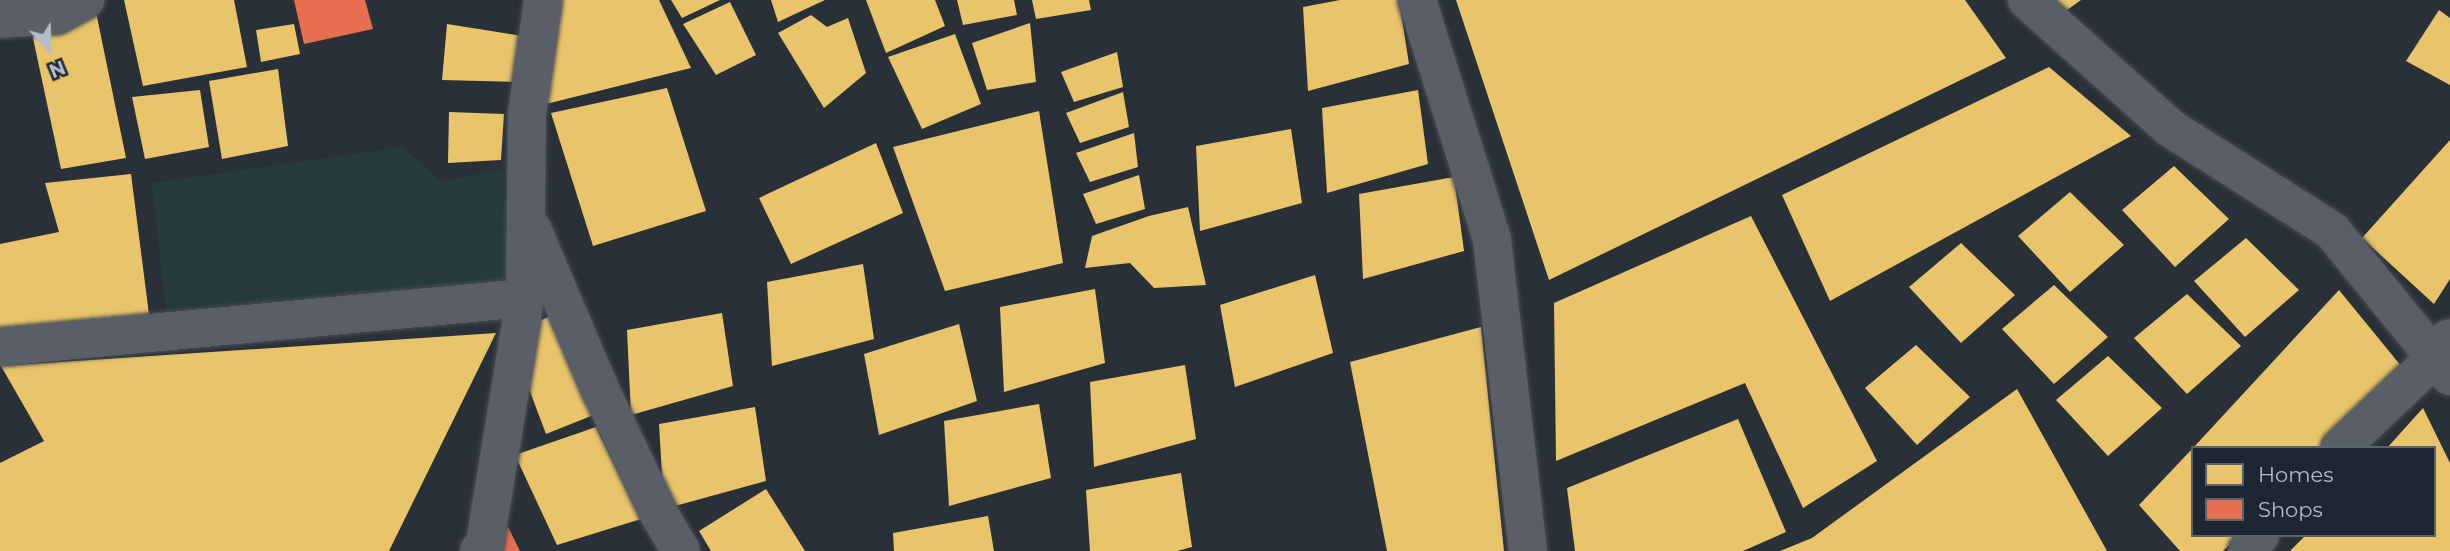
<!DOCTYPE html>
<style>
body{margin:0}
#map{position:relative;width:2450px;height:551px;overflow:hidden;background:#2a3038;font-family:Montserrat,sans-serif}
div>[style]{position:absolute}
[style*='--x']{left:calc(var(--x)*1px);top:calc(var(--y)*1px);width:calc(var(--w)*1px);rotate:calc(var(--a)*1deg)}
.green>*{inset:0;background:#273a3e}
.homes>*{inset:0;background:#e9c46a}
.shops>*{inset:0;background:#e76f51}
.roads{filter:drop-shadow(0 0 2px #484c53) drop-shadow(0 0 2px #484c53)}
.minor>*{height:38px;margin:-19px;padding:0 19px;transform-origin:19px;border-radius:19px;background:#5a5e66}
span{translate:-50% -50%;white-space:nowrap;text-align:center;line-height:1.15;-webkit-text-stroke:7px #1d2633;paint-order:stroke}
.legend{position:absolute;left:2191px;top:446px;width:245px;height:91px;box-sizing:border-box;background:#1d2633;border:2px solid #59626f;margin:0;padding:9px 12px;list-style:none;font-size:21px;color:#b4bcc9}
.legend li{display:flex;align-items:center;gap:14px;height:35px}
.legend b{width:35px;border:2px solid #59626f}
.north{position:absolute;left:14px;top:14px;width:70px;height:70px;-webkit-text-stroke:5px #1d2633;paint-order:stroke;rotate:158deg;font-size:19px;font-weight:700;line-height:28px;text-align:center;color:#b4bcc9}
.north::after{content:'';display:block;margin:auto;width:24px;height:32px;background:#b4bcc9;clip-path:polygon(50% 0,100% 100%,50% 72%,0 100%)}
</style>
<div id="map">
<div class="green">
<div style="clip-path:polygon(402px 147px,443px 182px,503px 169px,509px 280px,166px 312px,152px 183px)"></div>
</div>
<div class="homes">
<div style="clip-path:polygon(124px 0,234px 0,247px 67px,143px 86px)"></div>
<div style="clip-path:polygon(560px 0,659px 0,691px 68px,546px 104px)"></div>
<div style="clip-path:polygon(671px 0,720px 0,682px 18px)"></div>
<div style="clip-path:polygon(771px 0,825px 0,778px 22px)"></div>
<div style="clip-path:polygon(866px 0,935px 0,945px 26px,886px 53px)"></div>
<div style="clip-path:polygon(957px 0,1014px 0,1017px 15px,963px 25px)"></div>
<div style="clip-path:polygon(1032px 0,1089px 0,1091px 10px,1036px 19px)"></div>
<div style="clip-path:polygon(1340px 0,1399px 0,1409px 64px,1308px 91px,1303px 7px)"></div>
<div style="clip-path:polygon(1456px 0,1965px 0,2006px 58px,1549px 280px)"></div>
<div style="clip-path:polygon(2048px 0,2081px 0,2060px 15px)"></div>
<div style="clip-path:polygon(730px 2px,756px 55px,716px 75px,683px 24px)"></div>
<div style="clip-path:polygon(2439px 10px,2450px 18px,2450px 85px,2406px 61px)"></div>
<div style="clip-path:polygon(96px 12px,126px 158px,61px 169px,30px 24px)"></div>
<div style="clip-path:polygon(811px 15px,827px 27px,848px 18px,866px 73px,824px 108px,778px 33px)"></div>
<div style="clip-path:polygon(1030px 23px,1036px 82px,987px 90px,972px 43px)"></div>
<div style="clip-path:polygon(294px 24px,300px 54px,261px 62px,256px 30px)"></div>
<div style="clip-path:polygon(447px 24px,522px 36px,519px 82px,442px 80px)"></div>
<div style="clip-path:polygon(955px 34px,981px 104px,922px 129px,888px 57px)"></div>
<div style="clip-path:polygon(1117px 52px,1123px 87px,1074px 102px,1061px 72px)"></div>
<div style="clip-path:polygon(2049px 67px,2131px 136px,1830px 301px,1782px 195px)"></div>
<div style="clip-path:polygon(278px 69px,288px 146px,222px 159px,209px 81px)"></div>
<div style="clip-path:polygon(667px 88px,706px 211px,593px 246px,551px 113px)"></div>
<div style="clip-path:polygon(200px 90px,209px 147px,145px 159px,132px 97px)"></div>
<div style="clip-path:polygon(1418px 90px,1428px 164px,1327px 193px,1322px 108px)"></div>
<div style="clip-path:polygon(1123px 92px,1129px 127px,1080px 143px,1066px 113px)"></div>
<div style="clip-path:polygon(1039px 111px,1063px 263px,945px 291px,893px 147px)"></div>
<div style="clip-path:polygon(449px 112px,504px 114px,501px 160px,448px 163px)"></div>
<div style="clip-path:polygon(1291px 129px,1302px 203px,1200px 231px,1196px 146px)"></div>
<div style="clip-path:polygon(1134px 133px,1138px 167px,1090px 182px,1076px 153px)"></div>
<div style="clip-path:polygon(2450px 140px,2450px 279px,2434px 304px,2362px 238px)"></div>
<div style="clip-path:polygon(876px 143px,903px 213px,791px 264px,759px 198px)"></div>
<div style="clip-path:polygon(2174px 166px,2229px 219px,2175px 267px,2122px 210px)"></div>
<div style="clip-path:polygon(131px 174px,150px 322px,0 341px,0 244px,59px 232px,45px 183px)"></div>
<div style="clip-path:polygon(1139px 175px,1145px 209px,1096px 224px,1083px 194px)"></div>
<div style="clip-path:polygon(1454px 177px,1464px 251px,1363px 279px,1359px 194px)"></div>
<div style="clip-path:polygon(2070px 192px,2124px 245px,2070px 292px,2018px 236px)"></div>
<div style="clip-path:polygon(1188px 207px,1206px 285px,1154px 288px,1130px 263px,1085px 268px,1092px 236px,1149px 216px)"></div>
<div style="clip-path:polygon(1751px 216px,1877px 461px,1803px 508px,1745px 383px,1556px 461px,1554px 303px)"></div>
<div style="clip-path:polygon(2246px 238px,2299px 290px,2245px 337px,2194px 281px)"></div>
<div style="clip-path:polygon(1961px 243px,2015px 295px,1961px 343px,1909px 287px)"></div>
<div style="clip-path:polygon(863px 264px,874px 339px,772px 366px,767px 282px)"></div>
<div style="clip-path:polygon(1315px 275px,1333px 353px,1235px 387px,1220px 305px)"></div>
<div style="clip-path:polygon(2054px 285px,2108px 337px,2054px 384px,2002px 329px)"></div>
<div style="clip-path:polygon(1095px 289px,1105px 363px,1004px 392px,1000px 307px)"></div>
<div style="clip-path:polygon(2339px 290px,2406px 372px,2329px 448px,2193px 448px)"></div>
<div style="clip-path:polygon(2187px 294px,2241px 346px,2187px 394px,2134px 338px)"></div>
<div style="clip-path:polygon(722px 313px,733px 386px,631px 415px,627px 330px)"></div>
<div style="clip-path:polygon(556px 314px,601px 412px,546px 434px,520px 365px,526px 326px)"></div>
<div style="clip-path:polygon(959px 324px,977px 401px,879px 435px,864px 354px)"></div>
<div style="clip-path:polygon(1481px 327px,1504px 551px,1387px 551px,1350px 362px)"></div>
<div style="clip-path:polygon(496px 333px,389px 551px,0 551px,0 463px,44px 441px,1px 366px)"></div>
<div style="clip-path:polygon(1916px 345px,1970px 397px,1917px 445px,1865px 388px)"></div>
<div style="clip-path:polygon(2108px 356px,2162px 408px,2108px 456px,2056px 400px)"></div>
<div style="clip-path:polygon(1185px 365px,1196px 439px,1094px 467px,1090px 382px)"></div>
<div style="clip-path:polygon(2017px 389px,2107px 551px,1780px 551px,1812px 538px)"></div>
<div style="clip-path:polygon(1039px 404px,1051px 478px,949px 506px,944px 421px)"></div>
<div style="clip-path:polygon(755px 407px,766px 481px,664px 509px,659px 424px)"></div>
<div style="clip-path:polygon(2423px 408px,2450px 463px,2450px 551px,2290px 551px,2306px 535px,2434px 535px,2434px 448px,2387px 448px)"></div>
<div style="clip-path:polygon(1738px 419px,1786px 532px,1743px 551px,1575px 551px,1567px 488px)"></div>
<div style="clip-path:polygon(596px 427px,641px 519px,557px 545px,515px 455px)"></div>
<div style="clip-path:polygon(2193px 448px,2193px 535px,2240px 535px,2223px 551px,2180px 551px,2139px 505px)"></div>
<div style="clip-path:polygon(1181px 473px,1192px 547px,1177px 551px,1090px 551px,1086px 490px)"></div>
<div style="clip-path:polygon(766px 489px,805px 551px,711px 551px,699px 531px)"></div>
<div style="clip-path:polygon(988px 516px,994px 551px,894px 551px,893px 533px)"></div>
</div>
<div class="shops">
<div style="clip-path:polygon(294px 0,365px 0,373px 29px,304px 44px)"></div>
<div style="clip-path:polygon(508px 527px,520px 551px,491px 551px)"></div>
</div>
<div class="roads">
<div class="minor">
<div style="--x:1417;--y:0;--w:251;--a:72.6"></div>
<div style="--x:1492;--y:240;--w:313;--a:83.4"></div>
<div style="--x:2027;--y:0;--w:192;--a:41.8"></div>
<div style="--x:2170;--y:128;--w:192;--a:32.4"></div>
<div style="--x:2332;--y:231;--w:187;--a:50.9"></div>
<div style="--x:0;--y:19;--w:57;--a:-4"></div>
<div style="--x:57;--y:15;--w:32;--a:-28"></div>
<div style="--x:532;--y:229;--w:172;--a:67"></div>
<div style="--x:599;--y:387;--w:138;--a:64.7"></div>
<div style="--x:658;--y:512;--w:45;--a:59.5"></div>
<div style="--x:0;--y:347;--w:527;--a:-5.33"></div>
<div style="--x:2340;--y:448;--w:131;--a:-43.5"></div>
<div style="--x:2435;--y:358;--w:24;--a:-55"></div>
<div style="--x:479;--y:551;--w:10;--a:-53"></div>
<div style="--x:485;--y:543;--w:248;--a:-80.7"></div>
<div style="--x:525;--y:298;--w:185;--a:-89.4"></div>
<div style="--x:527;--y:113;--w:114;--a:-81.9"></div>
<div style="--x:2247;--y:551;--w:21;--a:-51"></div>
</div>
</div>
<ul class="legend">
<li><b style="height:19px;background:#e9c46a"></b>Homes</li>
<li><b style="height:19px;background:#e76f51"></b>Shops</li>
</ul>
<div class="north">N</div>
</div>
